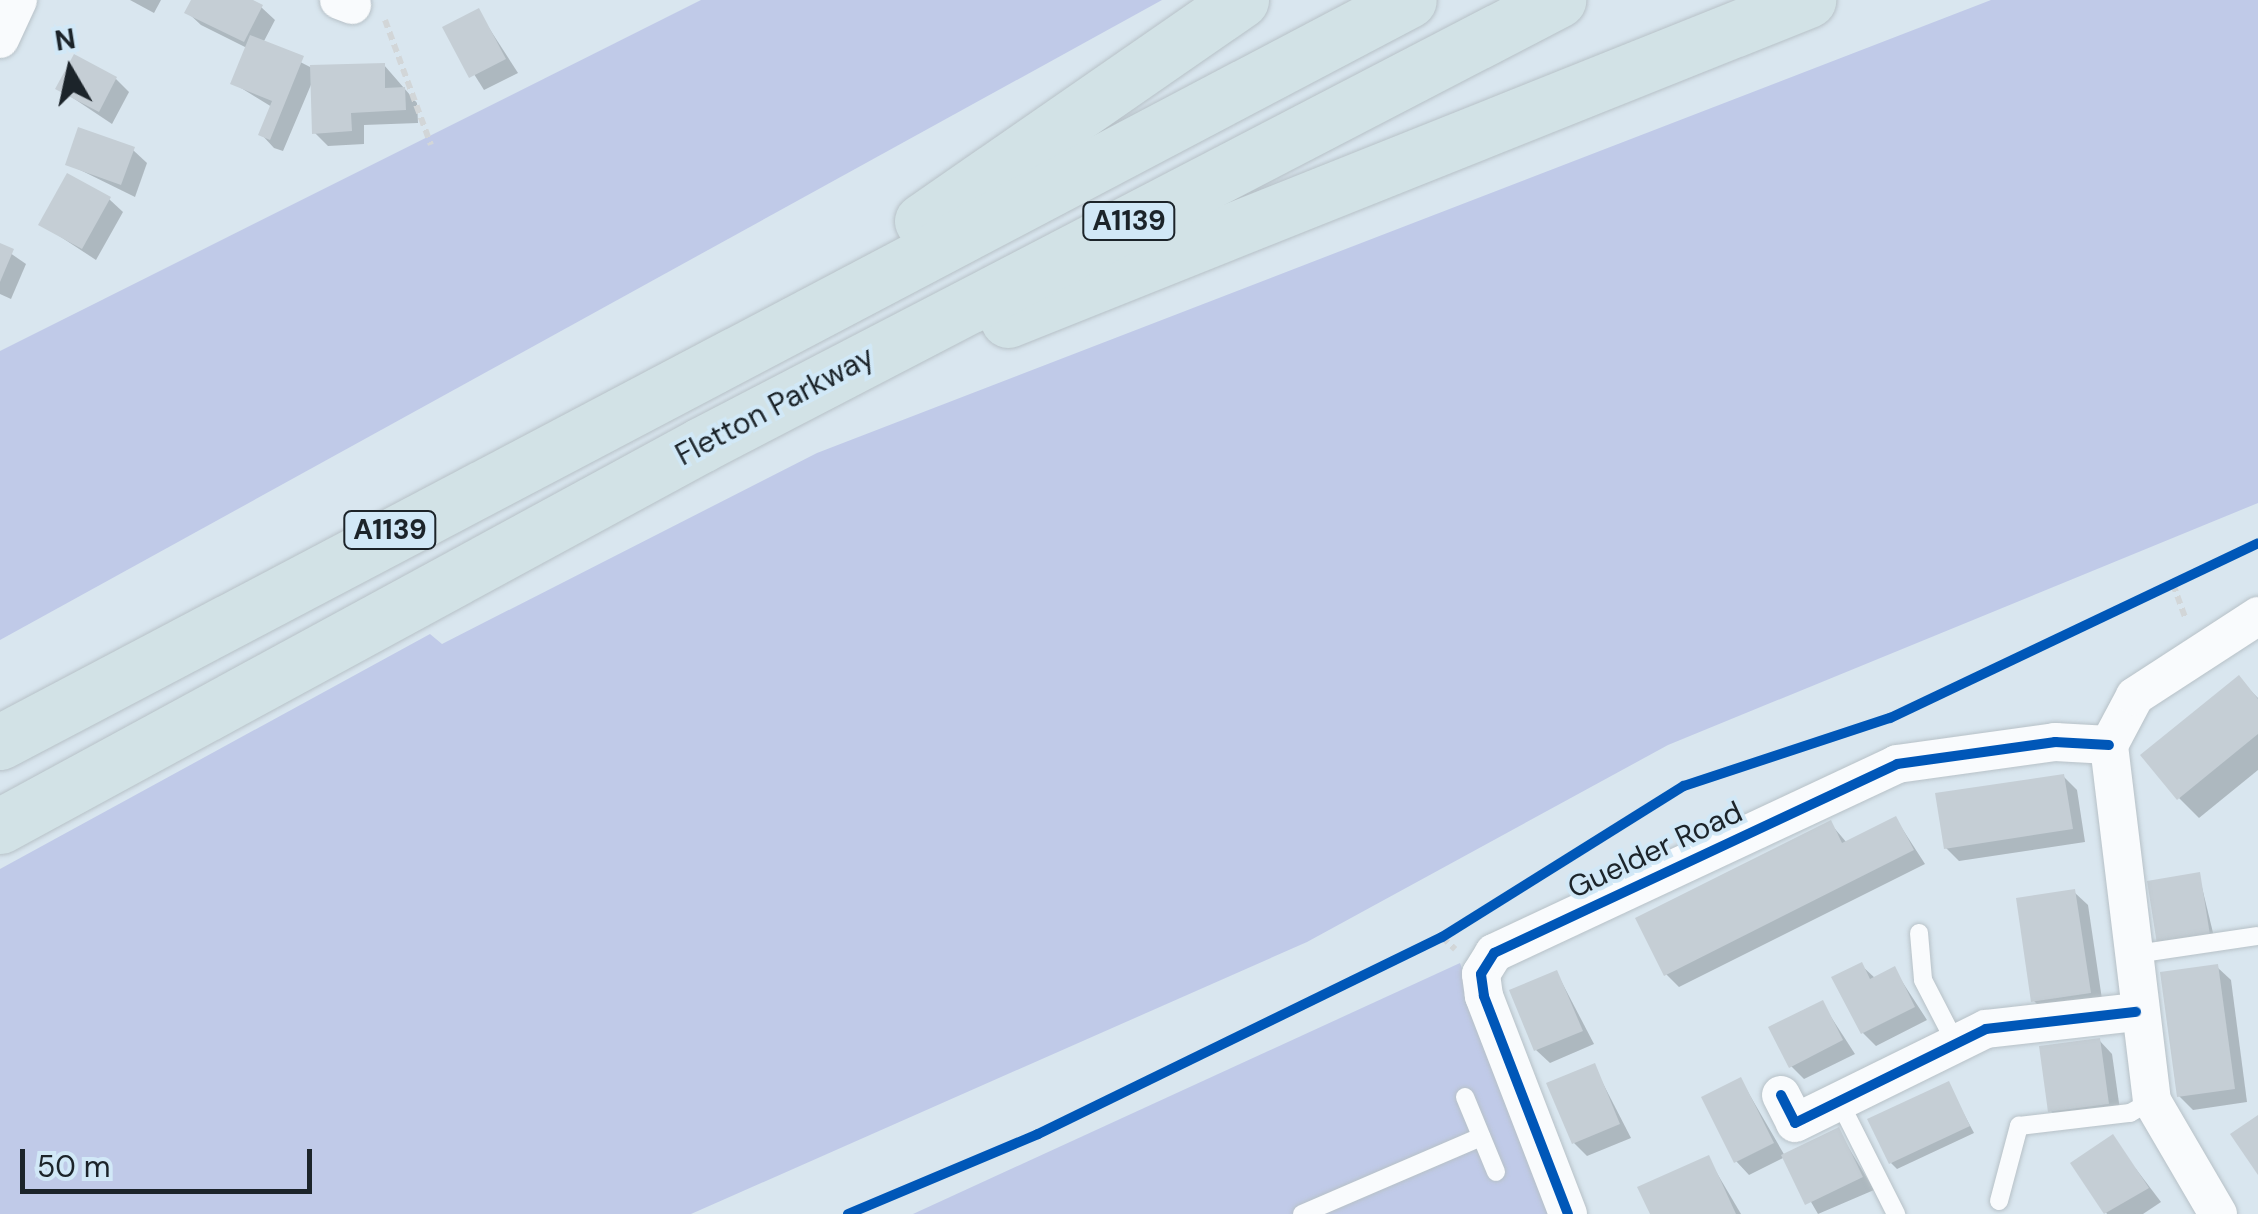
<!DOCTYPE html>
<style>
body{margin:0}
#map{position:relative;width:2258px;height:1214px;overflow:hidden;background:#d9e6ef;font-family:"DM Sans",sans-serif}
div>[style]{position:absolute}
[style*='--x']{left:calc(var(--x)*1px);top:calc(var(--y)*1px);width:calc(var(--w)*1px);rotate:calc(var(--a)*1deg)}
.green>*{inset:0;background:#c0cae8}
.shadow>*{inset:0;background:#0003}
.building>*{inset:0;background:#c5ced5}
.path>*{height:6px;margin-top:-3px;transform-origin:0;background:repeating-linear-gradient(90deg,#d2d6d8 0 8px,transparent 0 13px)}
.roads{filter:drop-shadow(0 0 2px #b7c1c7) drop-shadow(0 0 2px #b7c1c7)}
.service>*{height:18px;margin:-9px;padding:0 9px;transform-origin:9px;border-radius:9px;background:#f9fbfd}
.minor>*{height:38px;margin:-19px;padding:0 19px;transform-origin:19px;border-radius:19px;background:#f9fbfd}
.trunk>*{height:55px;margin:-27.5px;padding:0 27.5px;transform-origin:27.5px;border-radius:27.5px;background:#d2e2e6}
.cycleway>*{height:10px;margin:-5px;padding:0 5px;transform-origin:5px;border-radius:5px;background:#0057b8}
span{translate:-50% -50%;white-space:nowrap;text-align:center;line-height:1.15;-webkit-text-stroke:8px #d1e8f7;paint-order:stroke}
.shield-label span{padding:2px 8px;background:#d1e8f7;border:2px solid;border-radius:8px;-webkit-text-stroke-width:0}
.shield-label{font-size:28px;color:#1c242a;font-weight:700}
.street-label{font-size:30px;color:#1c242a}
.north{position:absolute;left:20px;top:20px;width:100px;height:100px;-webkit-text-stroke:8px #d1e8f7;paint-order:stroke;rotate:351deg;font-size:28px;font-weight:700;line-height:40px;text-align:center;color:#1c242a}
.north::after{content:'';display:block;margin:auto;width:35px;height:45px;background:#1c242a;clip-path:polygon(50% 0,100% 100%,50% 72%,0 100%)}
.scale{position:absolute;left:20px;top:1149px;width:292px;height:45px;box-sizing:border-box;border:5px solid #1c242a;border-top:0;padding-left:12px;font-size:30px;line-height:35px;white-space:nowrap;color:#1c242a;-webkit-text-stroke:8px #d1e8f7;paint-order:stroke}
</style>
<div id="map">
<div class="green">
<div style="clip-path:polygon(701px 0,1162px 0,0 640px,0 351px)"></div>
<div style="clip-path:polygon(1991px 0,2258px 0,2258px 503px,1668px 745px,1307px 942px,691px 1214px,0 1214px,0 869px,430px 634px,442px 644px,817px 453px)"></div>
<div style="clip-path:polygon(1460px 963px,1552px 1214px,913px 1214px)"></div>
</div>
<div class="shadow">
<div style="clip-path:polygon(130px 0,161px 0,154px 13px)"></div>
<div style="clip-path:polygon(193px 0,261px 7px,275px 20px,263px 43px,312px 68px,384px 65px,417px 103px,418px 123px,364px 125px,364px 144px,328px 146px,315px 133px,313px 80px,283px 151px,274px 148px,261px 134px,272px 107px,233px 83px,247px 48px,201px 25px,187px 12px)"></div>
<div style="clip-path:polygon(478px 11px,518px 73px,484px 90px,445px 28px)"></div>
<div style="clip-path:polygon(116px 79px,129px 92px,112px 124px,58px 88px)"></div>
<div style="clip-path:polygon(133px 150px,147px 163px,135px 197px,68px 164px)"></div>
<div style="clip-path:polygon(109px 199px,123px 212px,96px 260px,41px 224px)"></div>
<div style="clip-path:polygon(0 246px,26px 264px,11px 299px,0 294px)"></div>
<div style="clip-path:polygon(2239px 679px,2258px 698px,2258px 770px,2199px 818px,2179px 798px)"></div>
<div style="clip-path:polygon(2063px 776px,2077px 790px,2085px 842px,1959px 861px,1946px 848px)"></div>
<div style="clip-path:polygon(1896px 819px,1925px 864px,1679px 987px,1666px 974px,1830px 823px,1847px 843px)"></div>
<div style="clip-path:polygon(2199px 875px,2215px 941px,2166px 949px)"></div>
<div style="clip-path:polygon(2074px 892px,2088px 905px,2103px 1006px,2047px 1014px,2034px 1001px)"></div>
<div style="clip-path:polygon(1861px 965px,1876px 979px,1894px 969px,1927px 1020px,1876px 1046px,1863px 1033px)"></div>
<div style="clip-path:polygon(2217px 967px,2231px 980px,2247px 1102px,2193px 1110px,2179px 1096px)"></div>
<div style="clip-path:polygon(1557px 973px,1594px 1044px,1550px 1063px,1536px 1050px)"></div>
<div style="clip-path:polygon(1822px 1003px,1855px 1054px,1804px 1079px,1791px 1066px)"></div>
<div style="clip-path:polygon(2099px 1040px,2112px 1054px,2121px 1117px,2064px 1125px,2051px 1111px)"></div>
<div style="clip-path:polygon(1594px 1066px,1631px 1138px,1587px 1156px,1574px 1143px)"></div>
<div style="clip-path:polygon(1741px 1080px,1785px 1156px,1838px 1130px,1874px 1190px,1818px 1214px,1785px 1157px,1749px 1175px,1736px 1161px)"></div>
<div style="clip-path:polygon(1948px 1084px,1974px 1133px,1897px 1169px,1891px 1163px)"></div>
<div style="clip-path:polygon(1708px 1158px,1741px 1214px,1652px 1214px)"></div>
<div style="clip-path:polygon(2073px 1163px,2136px 1169px,2161px 1202px,2143px 1214px,2107px 1214px)"></div>
</div>
<div class="building">
<div style="clip-path:polygon(191px 0,253px 0,263px 5px,244px 42px,184px 13px)"></div>
<div style="clip-path:polygon(479px 8px,506px 59px,469px 78px,442px 27px)"></div>
<div style="clip-path:polygon(250px 35px,304px 56px,270px 140px,258px 135px,272px 101px,230px 84px)"></div>
<div style="clip-path:polygon(74px 54px,117px 77px,99px 112px,55px 89px)"></div>
<div style="clip-path:polygon(385px 63px,385px 88px,405px 87px,406px 110px,351px 113px,352px 131px,312px 134px,310px 65px)"></div>
<div style="clip-path:polygon(78px 127px,135px 147px,121px 185px,65px 165px)"></div>
<div style="clip-path:polygon(67px 173px,111px 197px,82px 249px,38px 225px)"></div>
<div style="clip-path:polygon(0 243px,14px 249px,0 282px)"></div>
<div style="clip-path:polygon(2239px 675px,2258px 699px,2258px 734px,2177px 800px,2140px 755px)"></div>
<div style="clip-path:polygon(2064px 774px,2073px 829px,1944px 849px,1935px 793px)"></div>
<div style="clip-path:polygon(1896px 816px,1914px 850px,1664px 976px,1635px 918px,1831px 820px,1842px 843px)"></div>
<div style="clip-path:polygon(2200px 872px,2210px 935px,2157px 944px,2147px 881px)"></div>
<div style="clip-path:polygon(2075px 889px,2091px 993px,2031px 1002px,2016px 898px)"></div>
<div style="clip-path:polygon(1862px 962px,1870px 979px,1895px 966px,1915px 1007px,1861px 1034px,1831px 977px)"></div>
<div style="clip-path:polygon(2218px 964px,2235px 1089px,2177px 1097px,2160px 972px)"></div>
<div style="clip-path:polygon(1557px 970px,1583px 1031px,1534px 1051px,1509px 990px)"></div>
<div style="clip-path:polygon(1823px 1000px,1843px 1040px,1789px 1068px,1768px 1027px)"></div>
<div style="clip-path:polygon(2100px 1038px,2109px 1104px,2048px 1112px,2039px 1046px)"></div>
<div style="clip-path:polygon(1595px 1063px,1620px 1124px,1572px 1144px,1546px 1083px)"></div>
<div style="clip-path:polygon(1741px 1077px,1774px 1143px,1734px 1163px,1701px 1097px)"></div>
<div style="clip-path:polygon(1949px 1081px,1970px 1126px,1889px 1164px,1867px 1119px)"></div>
<div style="clip-path:polygon(2258px 1115px,2258px 1175px,2230px 1134px)"></div>
<div style="clip-path:polygon(1839px 1127px,1863px 1177px,1805px 1205px,1781px 1155px)"></div>
<div style="clip-path:polygon(2113px 1134px,2149px 1188px,2104px 1214px,2070px 1163px)"></div>
<div style="clip-path:polygon(1709px 1155px,1736px 1214px,1650px 1214px,1637px 1187px)"></div>
</div>
<div class="path">
<div style="--x:385;--y:20;--w:133;--a:69.8"></div>
<div style="--x:2173;--y:584;--w:38;--a:70"></div>
<div style="--x:1442;--y:937;--w:18;--a:43"></div>
</div>
<div class="roads">
<div class="service">
<div style="--x:1919;--y:933;--w:47;--a:85.1"></div>
<div style="--x:1923;--y:980;--w:72;--a:62.7"></div>
<div style="--x:2129;--y:955;--w:130;--a:-8.4"></div>
<div style="--x:1465;--y:1097;--w:81;--a:67.5"></div>
<div style="--x:1839;--y:1101;--w:127;--a:63.2"></div>
<div style="--x:1999;--y:1201;--w:78;--a:-75.1"></div>
<div style="--x:2019;--y:1126;--w:112;--a:-6.7"></div>
<div style="--x:2130;--y:1113;--w:25;--a:-29"></div>
<div style="--x:1302;--y:1214;--w:195;--a:-23.3"></div>
</div>
<div class="minor">
<div style="--x:339;--y:0;--w:14;--a:21"></div>
<div style="--x:0;--y:39;--w:43;--a:-65.2"></div>
<div style="--x:1781;--y:1095;--w:31;--a:63"></div>
<div style="--x:1795;--y:1123;--w:213;--a:-26.2"></div>
<div style="--x:1986;--y:1029;--w:151;--a:-6.5"></div>
<div style="--x:1568;--y:1214;--w:234;--a:-111.1"></div>
<div style="--x:1484;--y:996;--w:22;--a:-98"></div>
<div style="--x:1481;--y:974;--w:25;--a:-58"></div>
<div style="--x:1494;--y:953;--w:445;--a:-25.1"></div>
<div style="--x:1897;--y:764;--w:160;--a:-7.9"></div>
<div style="--x:2055;--y:742;--w:54;--a:3.2"></div>
<div style="--x:2218;--y:1214;--w:131;--a:-120.3"></div>
<div style="--x:2152;--y:1101;--w:359;--a:-96.9"></div>
<div style="--x:2109;--y:745;--w:55;--a:-62"></div>
<div style="--x:2135;--y:696;--w:147;--a:-33"></div>
</div>
<div class="trunk">
<div style="--x:922;--y:221;--w:388;--a:-34.7"></div>
<div style="--x:1008;--y:320;--w:862;--a:-21.8"></div>
<div style="--x:0;--y:742;--w:1592;--a:-27.77"></div>
<div style="--x:0;--y:826;--w:798;--a:-28.52"></div>
<div style="--x:701;--y:445;--w:966;--a:-27.44"></div>
</div>
</div>
<div class="cycleway">
<div style="--x:1781;--y:1095;--w:31;--a:63"></div>
<div style="--x:1795;--y:1123;--w:213;--a:-26.2"></div>
<div style="--x:1986;--y:1029;--w:151;--a:-6.5"></div>
<div style="--x:848;--y:1214;--w:206;--a:-22.8"></div>
<div style="--x:1038;--y:1134;--w:449;--a:-26"></div>
<div style="--x:1442;--y:937;--w:285;--a:-32"></div>
<div style="--x:1684;--y:786;--w:217;--a:-18.3"></div>
<div style="--x:1890;--y:718;--w:407;--a:-25.4"></div>
<div style="--x:1568;--y:1214;--w:234;--a:-111.1"></div>
<div style="--x:1484;--y:996;--w:22;--a:-98"></div>
<div style="--x:1481;--y:974;--w:25;--a:-58"></div>
<div style="--x:1494;--y:953;--w:445;--a:-25.1"></div>
<div style="--x:1897;--y:764;--w:160;--a:-7.9"></div>
<div style="--x:2055;--y:742;--w:54;--a:3.2"></div>
</div>
<div class="shield-label">
<span style="left:1129px;top:221px">A1139</span>
<span style="left:390px;top:530px">A1139</span>
</div>
<div class="street-label">
<span style="left:775px;top:406px;rotate:-28deg">Fletton Parkway</span>
<span style="left:1655px;top:850px;rotate:-25deg">Guelder Road</span>
</div>
<div class="north">N</div>
<div class="scale">50 m</div>
</div>
